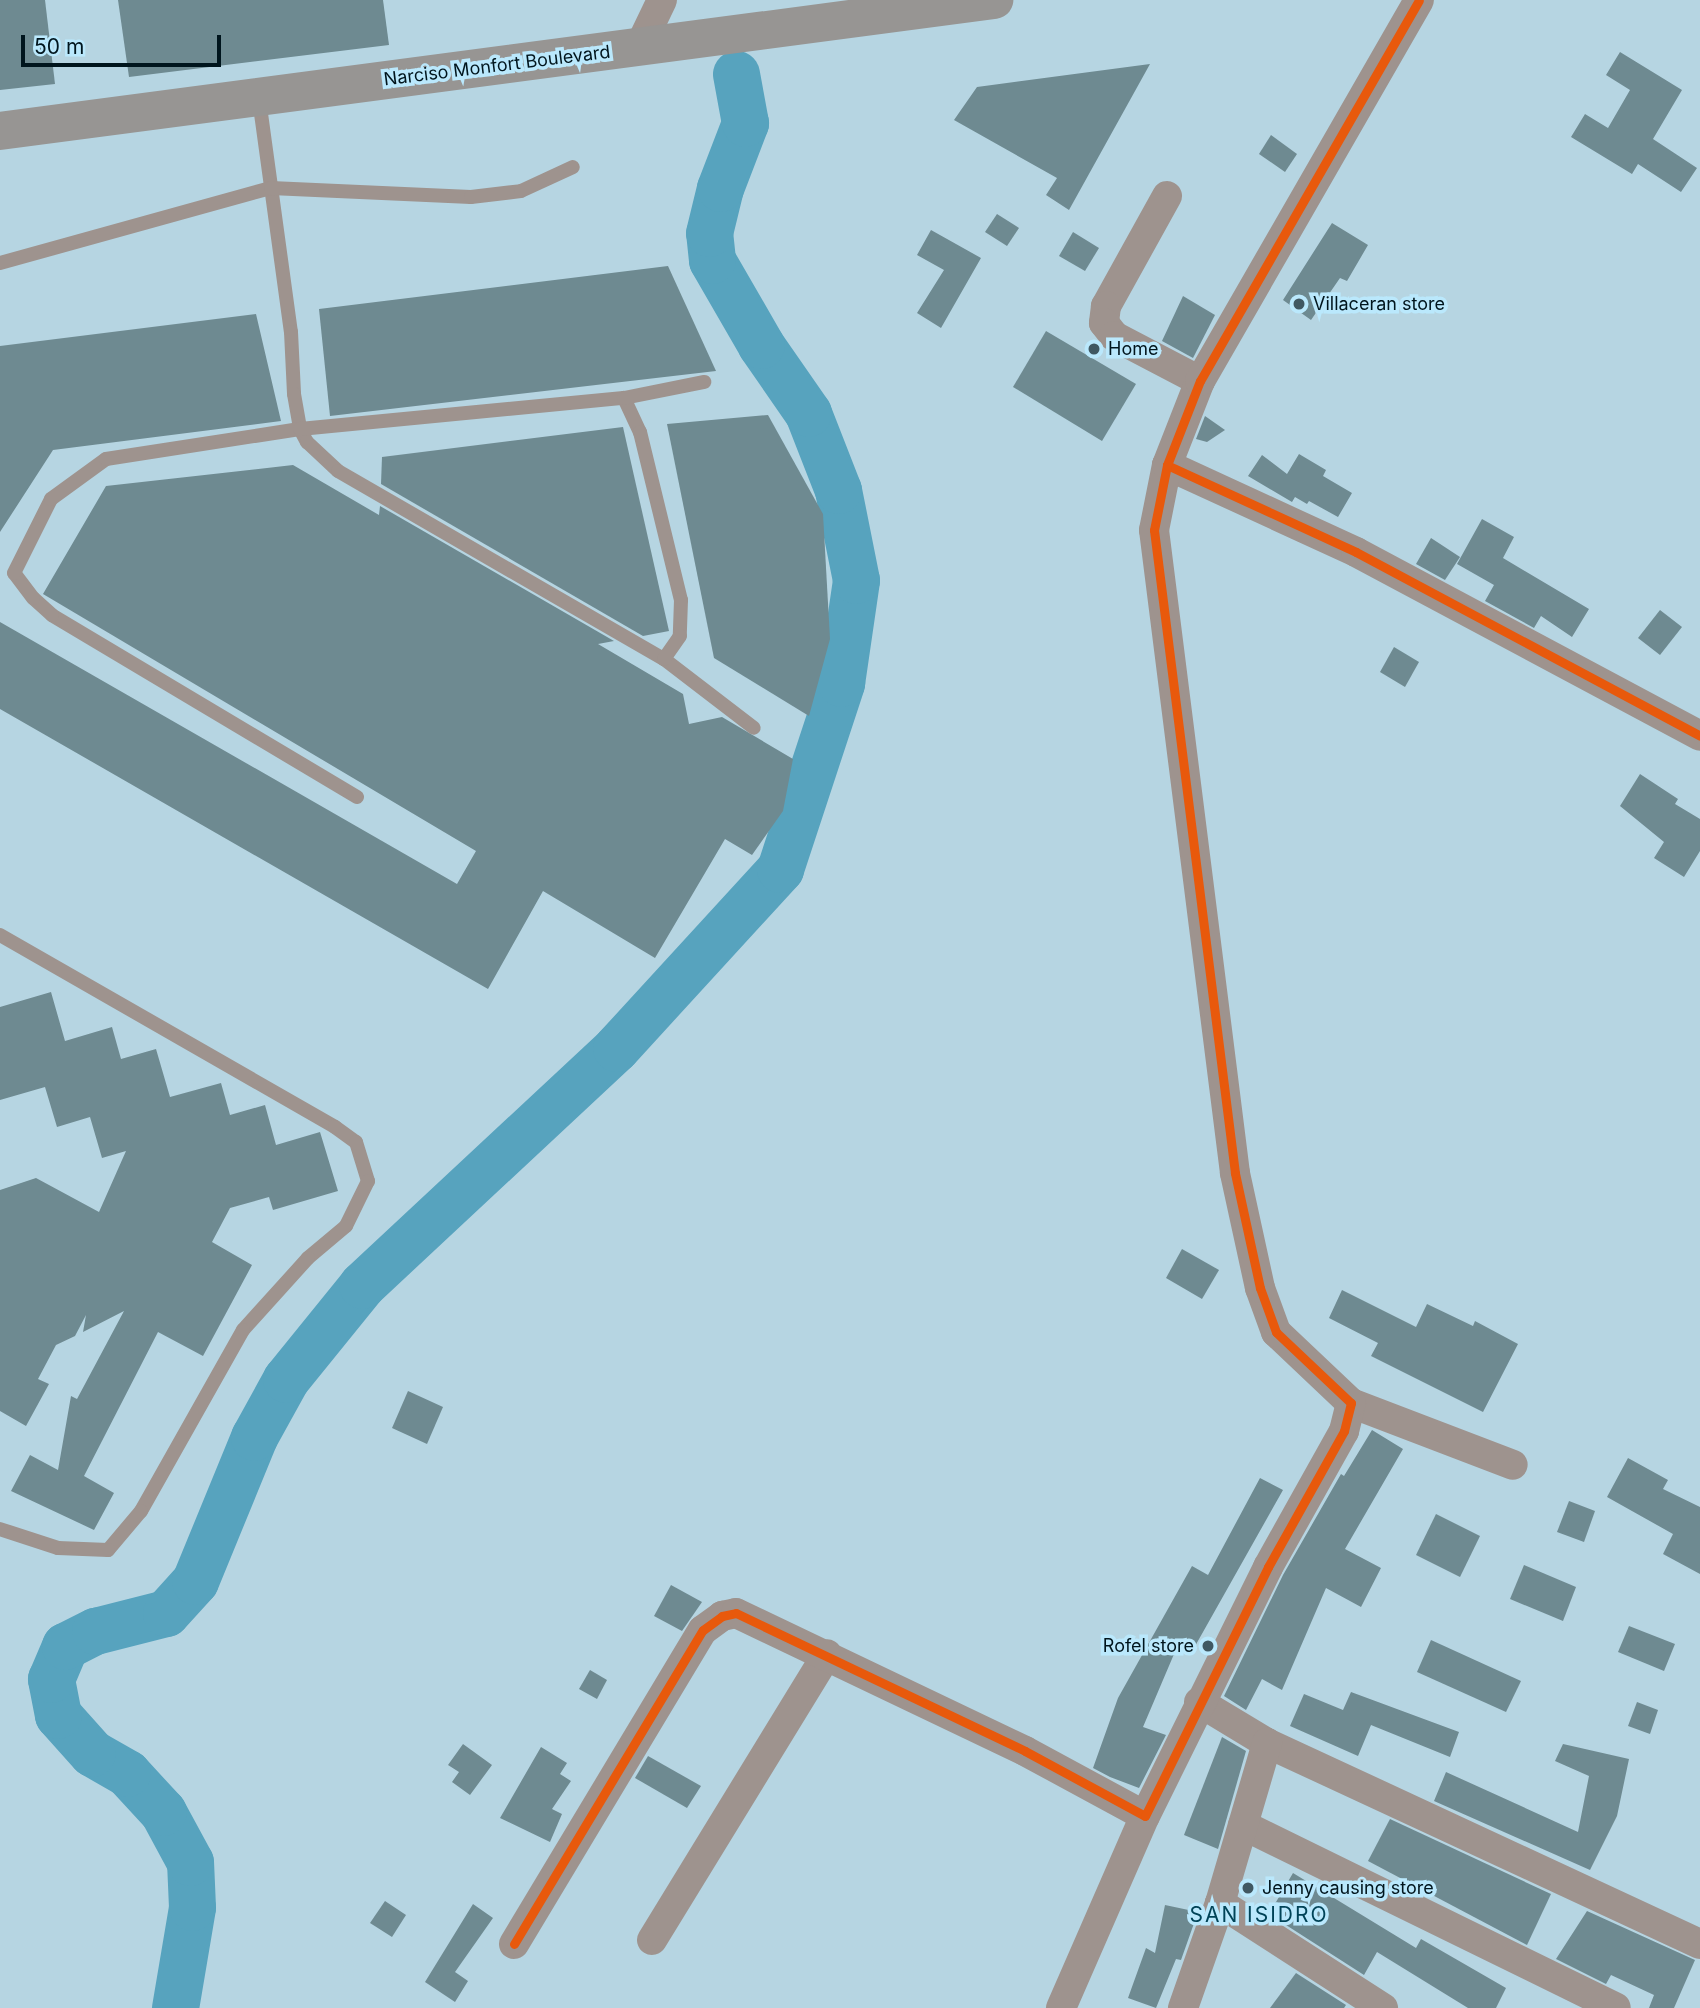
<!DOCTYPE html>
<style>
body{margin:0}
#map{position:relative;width:1700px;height:2008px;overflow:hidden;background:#b6d5e2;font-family:Inter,sans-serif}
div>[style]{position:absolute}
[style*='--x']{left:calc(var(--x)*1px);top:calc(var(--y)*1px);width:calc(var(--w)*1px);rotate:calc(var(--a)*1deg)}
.river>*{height:47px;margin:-23.5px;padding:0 23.5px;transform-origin:23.5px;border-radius:23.5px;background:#57a3be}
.building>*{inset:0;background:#6e8a91}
.lane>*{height:14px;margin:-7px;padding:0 7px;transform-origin:7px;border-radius:7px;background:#9e938e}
.street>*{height:30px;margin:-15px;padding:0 15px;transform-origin:15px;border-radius:15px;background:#9e938e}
.primary>*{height:38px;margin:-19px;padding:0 19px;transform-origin:19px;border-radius:19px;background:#979593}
.cycleway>*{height:9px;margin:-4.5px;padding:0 4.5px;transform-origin:4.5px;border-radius:4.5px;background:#e8590c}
.dots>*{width:19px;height:19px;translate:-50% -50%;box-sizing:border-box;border:4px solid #bae8fc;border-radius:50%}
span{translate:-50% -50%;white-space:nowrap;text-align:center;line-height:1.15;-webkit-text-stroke:7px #bae8fc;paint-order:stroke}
.street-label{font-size:18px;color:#00151d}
.poi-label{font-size:18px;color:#00151d}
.left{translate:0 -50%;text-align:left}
.right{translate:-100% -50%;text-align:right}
.quarter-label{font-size:21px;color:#004357;letter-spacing:2px}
.scale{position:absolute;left:21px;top:35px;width:200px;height:32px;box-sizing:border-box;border:4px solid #00151d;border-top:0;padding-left:9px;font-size:21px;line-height:24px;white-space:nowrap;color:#00151d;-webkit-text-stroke:5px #bae8fc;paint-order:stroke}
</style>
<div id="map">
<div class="river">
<div style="--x:175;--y:2008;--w:102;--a:-80.4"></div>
<div style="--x:192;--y:1907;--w:45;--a:-92.5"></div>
<div style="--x:190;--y:1862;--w:57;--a:-118.4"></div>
<div style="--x:163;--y:1812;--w:53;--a:-132.7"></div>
<div style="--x:127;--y:1773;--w:40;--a:-150.3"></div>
<div style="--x:92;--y:1753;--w:51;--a:-131.8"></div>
<div style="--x:58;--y:1715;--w:37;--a:-101"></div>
<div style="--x:51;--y:1679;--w:36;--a:-67"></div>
<div style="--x:65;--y:1646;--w:34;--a:-27"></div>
<div style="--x:95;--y:1631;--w:73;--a:-14.2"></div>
<div style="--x:166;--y:1613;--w:43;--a:-47.8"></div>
<div style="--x:195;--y:1581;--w:156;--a:-67.7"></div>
<div style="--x:254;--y:1437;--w:66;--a:-61.1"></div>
<div style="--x:286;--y:1379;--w:121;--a:-51"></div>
<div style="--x:362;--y:1285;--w:347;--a:-43"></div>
<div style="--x:616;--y:1048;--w:243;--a:-47.5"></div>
<div style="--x:780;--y:869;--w:196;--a:-71.8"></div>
<div style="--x:841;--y:683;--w:104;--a:-81.7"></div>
<div style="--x:856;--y:580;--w:92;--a:-101.3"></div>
<div style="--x:838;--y:490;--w:83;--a:-111.3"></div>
<div style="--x:808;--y:413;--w:83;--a:-124.7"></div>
<div style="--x:761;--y:345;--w:98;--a:-120"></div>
<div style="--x:712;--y:260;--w:27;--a:-96"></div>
<div style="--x:709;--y:233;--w:46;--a:-76.3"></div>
<div style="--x:720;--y:188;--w:70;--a:-69"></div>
<div style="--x:745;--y:123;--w:50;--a:-100.4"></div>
</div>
<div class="building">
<div style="clip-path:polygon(0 0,45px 0,55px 84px,0 90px)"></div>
<div style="clip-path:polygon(118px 0,383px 0,389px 45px,129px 77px)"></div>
<div style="clip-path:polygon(1620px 52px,1682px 90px,1653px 139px,1697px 168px,1681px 192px,1638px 164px,1632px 174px,1571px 137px,1585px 114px,1608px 128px,1630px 90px,1606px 75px)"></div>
<div style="clip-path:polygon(1150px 64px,1069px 210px,1046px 195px,1057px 178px,954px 120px,977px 87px)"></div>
<div style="clip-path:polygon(1271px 135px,1297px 154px,1285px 172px,1259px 154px)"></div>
<div style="clip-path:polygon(997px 214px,1019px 228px,1007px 246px,985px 232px)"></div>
<div style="clip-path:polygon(1332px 223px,1368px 245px,1347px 281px,1340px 278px,1311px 320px,1283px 300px)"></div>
<div style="clip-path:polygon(931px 230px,981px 258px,941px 328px,917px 313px,944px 270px,917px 255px)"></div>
<div style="clip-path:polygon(1073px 232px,1099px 248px,1085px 271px,1059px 256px)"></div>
<div style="clip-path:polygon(668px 266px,716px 371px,330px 416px,319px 309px)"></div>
<div style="clip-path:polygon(1183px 296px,1215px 315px,1193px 358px,1162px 341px)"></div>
<div style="clip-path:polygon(256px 314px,281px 421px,53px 450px,0 532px,0 346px)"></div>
<div style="clip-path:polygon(1046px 331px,1136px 384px,1102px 441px,1013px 387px)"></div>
<div style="clip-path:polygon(768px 415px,823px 514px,830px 639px,809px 716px,714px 658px,667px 424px)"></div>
<div style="clip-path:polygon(1205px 416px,1225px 430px,1207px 442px,1196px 439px)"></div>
<div style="clip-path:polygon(623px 427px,669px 631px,643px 636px,381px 484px,382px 457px)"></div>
<div style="clip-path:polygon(1299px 454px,1326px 470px,1323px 476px,1352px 493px,1338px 517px,1309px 501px,1307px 504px,1295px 497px,1292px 502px,1248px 476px,1262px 455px,1287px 474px)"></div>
<div style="clip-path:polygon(293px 465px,379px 515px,380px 506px,614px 641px,598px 644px,683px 694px,689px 724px,722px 717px,793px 759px,783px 811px,752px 855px,725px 839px,655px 958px,543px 891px,488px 989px,0 709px,0 622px,457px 884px,476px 851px,43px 594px,106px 486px)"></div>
<div style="clip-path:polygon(1482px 519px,1514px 537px,1503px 558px,1589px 609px,1572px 637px,1541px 616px,1534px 628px,1485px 601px,1494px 585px,1457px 564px)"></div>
<div style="clip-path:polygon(1431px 538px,1460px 557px,1445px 580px,1416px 564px)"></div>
<div style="clip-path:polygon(1660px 610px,1682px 627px,1660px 655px,1638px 638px)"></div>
<div style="clip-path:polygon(1394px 647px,1419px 662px,1405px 687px,1380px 672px)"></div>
<div style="clip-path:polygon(1640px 774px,1678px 799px,1675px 804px,1700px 819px,1700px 851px,1684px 877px,1654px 858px,1664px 842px,1620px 806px)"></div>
<div style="clip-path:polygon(51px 992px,65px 1041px,112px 1027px,121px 1059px,156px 1049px,170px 1097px,221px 1083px,230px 1115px,265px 1105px,276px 1145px,320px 1132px,338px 1191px,273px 1210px,269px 1197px,230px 1208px,212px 1242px,252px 1265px,203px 1356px,158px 1332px,84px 1476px,114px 1493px,94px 1530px,11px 1491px,30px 1455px,58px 1470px,71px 1396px,77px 1399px,124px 1311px,83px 1332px,86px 1315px,75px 1336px,56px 1345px,38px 1379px,49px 1384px,26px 1426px,0 1411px,0 1190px,36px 1178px,99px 1212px,126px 1151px,102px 1158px,90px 1117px,57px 1127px,45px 1087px,0 1100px,0 1007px)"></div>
<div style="clip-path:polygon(1182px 1249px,1219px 1270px,1202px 1299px,1166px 1278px)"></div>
<div style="clip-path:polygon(1342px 1290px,1416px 1327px,1427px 1304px,1473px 1326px,1475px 1321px,1518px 1344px,1483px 1412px,1371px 1356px,1378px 1343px,1329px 1318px)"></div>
<div style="clip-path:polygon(408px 1391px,443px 1407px,427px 1444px,392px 1428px)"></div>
<div style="clip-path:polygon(1372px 1430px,1403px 1449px,1345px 1549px,1381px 1568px,1361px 1607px,1326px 1588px,1282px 1690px,1262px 1679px,1246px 1710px,1224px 1696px,1283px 1575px,1341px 1474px,1344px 1476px)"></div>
<div style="clip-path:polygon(1628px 1458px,1668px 1480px,1663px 1489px,1700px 1507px,1700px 1574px,1663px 1554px,1673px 1534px,1607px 1497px)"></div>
<div style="clip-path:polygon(1260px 1478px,1283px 1490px,1194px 1648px,1180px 1640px,1143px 1727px,1166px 1735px,1139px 1788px,1110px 1777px,1093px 1768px,1118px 1698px,1192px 1566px,1208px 1575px)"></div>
<div style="clip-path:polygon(1569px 1501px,1595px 1511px,1584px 1542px,1557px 1532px)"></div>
<div style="clip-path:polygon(1436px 1514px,1480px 1536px,1460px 1577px,1416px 1555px)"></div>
<div style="clip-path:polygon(1524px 1565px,1576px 1587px,1563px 1621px,1510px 1599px)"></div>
<div style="clip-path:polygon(671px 1585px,702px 1602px,682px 1631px,654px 1616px)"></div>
<div style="clip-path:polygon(1629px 1626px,1675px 1644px,1664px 1671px,1618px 1652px)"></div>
<div style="clip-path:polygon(1431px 1640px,1521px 1681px,1506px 1712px,1417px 1672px)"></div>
<div style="clip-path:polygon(590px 1670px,607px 1680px,597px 1699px,579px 1689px)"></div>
<div style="clip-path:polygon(1351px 1692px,1459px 1732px,1450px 1757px,1371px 1725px,1358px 1756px,1290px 1726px,1304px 1694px,1343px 1710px)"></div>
<div style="clip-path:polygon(1637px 1702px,1658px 1710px,1650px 1734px,1628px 1726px)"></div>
<div style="clip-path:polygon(1222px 1737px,1246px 1751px,1218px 1849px,1184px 1835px)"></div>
<div style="clip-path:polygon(463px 1744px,492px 1765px,470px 1795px,452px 1782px,459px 1772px,448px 1765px)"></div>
<div style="clip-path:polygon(1563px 1744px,1629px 1759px,1617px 1816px,1590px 1870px,1434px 1801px,1446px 1772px,1578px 1832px,1589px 1776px,1555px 1761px)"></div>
<div style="clip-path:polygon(541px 1747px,567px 1763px,560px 1774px,571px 1781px,552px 1809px,562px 1814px,550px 1842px,500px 1818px)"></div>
<div style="clip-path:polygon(648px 1756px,701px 1786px,687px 1808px,635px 1778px)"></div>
<div style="clip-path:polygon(1390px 1819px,1551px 1894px,1527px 1945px,1368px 1861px)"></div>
<div style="clip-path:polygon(1293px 1873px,1416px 1948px,1421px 1939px,1506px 1988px,1496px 2008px,1468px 2008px,1377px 1952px,1364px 1975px,1269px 1914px)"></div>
<div style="clip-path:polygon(385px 1901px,406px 1915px,392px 1937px,370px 1923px)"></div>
<div style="clip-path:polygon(473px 1904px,493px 1918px,455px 1972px,468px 1981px,455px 2002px,425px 1982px)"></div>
<div style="clip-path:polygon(1165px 1905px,1198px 1912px,1181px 1960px,1176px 1959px,1156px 2008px,1128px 1998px,1146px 1948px,1155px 1953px)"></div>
<div style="clip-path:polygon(1587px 1911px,1695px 1960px,1674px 2008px,1649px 2008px,1654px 1995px,1611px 1975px,1606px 1984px,1556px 1959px)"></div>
<div style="clip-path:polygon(1296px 1973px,1346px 2005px,1344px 2008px,1270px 2008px)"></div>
</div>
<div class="lane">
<div style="--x:259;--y:99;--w:235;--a:82.2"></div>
<div style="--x:291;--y:332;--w:62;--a:87.2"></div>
<div style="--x:294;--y:394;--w:36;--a:80"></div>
<div style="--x:300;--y:429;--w:15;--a:62"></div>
<div style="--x:307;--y:442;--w:42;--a:43.1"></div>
<div style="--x:338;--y:471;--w:376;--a:30"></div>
<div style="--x:664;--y:659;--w:113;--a:37.5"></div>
<div style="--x:0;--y:263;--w:281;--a:-15.5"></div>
<div style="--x:271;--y:188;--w:200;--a:2.6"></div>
<div style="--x:471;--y:197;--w:50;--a:-6.8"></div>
<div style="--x:521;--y:191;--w:57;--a:-24.8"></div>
<div style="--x:624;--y:398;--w:38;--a:65"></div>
<div style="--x:640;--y:432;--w:173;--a:76.3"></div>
<div style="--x:681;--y:600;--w:36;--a:92"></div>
<div style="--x:680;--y:636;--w:28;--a:125"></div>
<div style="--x:357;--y:797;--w:355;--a:-149.2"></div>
<div style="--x:52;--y:615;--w:25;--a:-138"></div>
<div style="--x:33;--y:598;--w:31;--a:-127"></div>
<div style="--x:14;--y:573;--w:83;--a:-63.4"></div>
<div style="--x:51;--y:499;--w:68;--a:-36"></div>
<div style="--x:106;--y:459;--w:196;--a:-8.8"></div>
<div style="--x:300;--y:429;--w:325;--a:-5.5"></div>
<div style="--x:624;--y:398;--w:82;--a:-11.3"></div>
<div style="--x:0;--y:935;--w:386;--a:29.8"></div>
<div style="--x:335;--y:1127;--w:26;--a:36"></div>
<div style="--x:356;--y:1142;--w:41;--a:72.9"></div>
<div style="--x:368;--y:1181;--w:50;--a:116.1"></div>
<div style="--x:346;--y:1226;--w:50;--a:139.9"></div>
<div style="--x:308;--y:1258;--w:97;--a:132.1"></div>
<div style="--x:243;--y:1330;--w:208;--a:119.4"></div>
<div style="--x:141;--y:1511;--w:51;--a:130.2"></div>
<div style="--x:108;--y:1550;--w:50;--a:-177.7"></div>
<div style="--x:58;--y:1548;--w:61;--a:-161.9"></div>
</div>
<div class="street">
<div style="--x:639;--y:48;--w:53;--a:-64.4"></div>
<div style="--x:1167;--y:196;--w:126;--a:119"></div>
<div style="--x:1106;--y:306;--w:17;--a:97"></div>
<div style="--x:1104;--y:323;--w:16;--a:52"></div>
<div style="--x:1114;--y:336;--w:97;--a:27.6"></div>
<div style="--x:1167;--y:465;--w:208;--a:24.7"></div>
<div style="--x:1356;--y:552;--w:390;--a:28.1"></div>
<div style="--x:1351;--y:1403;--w:173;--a:20.9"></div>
<div style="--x:1199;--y:1702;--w:79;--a:31.1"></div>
<div style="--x:1267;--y:1743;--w:477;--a:24.9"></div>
<div style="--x:1243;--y:1825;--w:415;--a:26.1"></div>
<div style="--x:1220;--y:1903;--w:194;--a:32.8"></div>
<div style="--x:652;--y:1940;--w:335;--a:-58.5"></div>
<div style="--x:514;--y:1944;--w:366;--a:-59"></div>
<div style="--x:703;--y:1630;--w:24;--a:-36"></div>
<div style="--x:722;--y:1616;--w:14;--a:-12"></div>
<div style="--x:736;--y:1613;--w:320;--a:25.5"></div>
<div style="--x:1025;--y:1751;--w:136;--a:28.4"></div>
<div style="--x:1145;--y:1816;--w:278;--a:-63.7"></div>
<div style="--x:1268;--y:1567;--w:156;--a:-60.8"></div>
<div style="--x:1344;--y:1431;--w:29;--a:-76"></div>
<div style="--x:1351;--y:1403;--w:103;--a:-136.6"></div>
<div style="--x:1276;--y:1332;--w:47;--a:-110"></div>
<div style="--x:1260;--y:1288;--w:118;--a:-102.3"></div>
<div style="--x:1235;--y:1173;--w:648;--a:-97.18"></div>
<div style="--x:1154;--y:530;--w:66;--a:-78.7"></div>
<div style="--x:1167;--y:465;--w:90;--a:-68.6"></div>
<div style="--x:1200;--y:381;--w:439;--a:-60.1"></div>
<div style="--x:1061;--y:2008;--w:210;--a:-66.4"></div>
<div style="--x:1183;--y:2008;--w:111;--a:-70.6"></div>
<div style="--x:1220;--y:1903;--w:167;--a:-73.6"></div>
</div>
<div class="primary">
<div style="--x:0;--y:131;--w:1003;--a:-7.51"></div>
</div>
<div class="cycleway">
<div style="--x:1167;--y:465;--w:208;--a:24.7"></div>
<div style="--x:1356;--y:552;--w:390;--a:28.1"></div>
<div style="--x:514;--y:1944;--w:366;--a:-59"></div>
<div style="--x:703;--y:1630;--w:24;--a:-36"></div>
<div style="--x:722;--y:1616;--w:14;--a:-12"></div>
<div style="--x:736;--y:1613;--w:320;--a:25.5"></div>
<div style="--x:1025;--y:1751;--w:136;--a:28.4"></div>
<div style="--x:1145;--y:1816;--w:278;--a:-63.7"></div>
<div style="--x:1268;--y:1567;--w:156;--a:-60.8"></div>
<div style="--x:1344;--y:1431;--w:29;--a:-76"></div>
<div style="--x:1351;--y:1403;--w:103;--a:-136.6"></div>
<div style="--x:1276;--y:1332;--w:47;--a:-110"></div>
<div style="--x:1260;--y:1288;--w:118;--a:-102.3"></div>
<div style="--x:1235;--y:1173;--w:648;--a:-97.18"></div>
<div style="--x:1154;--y:530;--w:66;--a:-78.7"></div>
<div style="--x:1167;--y:465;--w:90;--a:-68.6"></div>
<div style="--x:1200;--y:381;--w:439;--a:-60.1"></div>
</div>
<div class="dots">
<div style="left:1299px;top:304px;background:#405862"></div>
<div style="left:1094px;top:349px;background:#405862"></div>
<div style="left:1208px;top:1646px;background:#405862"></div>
<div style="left:1248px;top:1888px;background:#405862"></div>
</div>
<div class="street-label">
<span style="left:497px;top:66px;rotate:-7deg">Narciso Monfort Boulevard</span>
</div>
<div class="poi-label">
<span class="left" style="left:1313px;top:304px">Villaceran store</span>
<span class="left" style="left:1108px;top:349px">Home</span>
<span class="right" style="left:1194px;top:1646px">Rofel store</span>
<span class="left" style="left:1262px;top:1888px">Jenny causing store</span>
</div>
<div class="quarter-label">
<span style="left:1259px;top:1915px">SAN ISIDRO</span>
</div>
<div class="scale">50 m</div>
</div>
